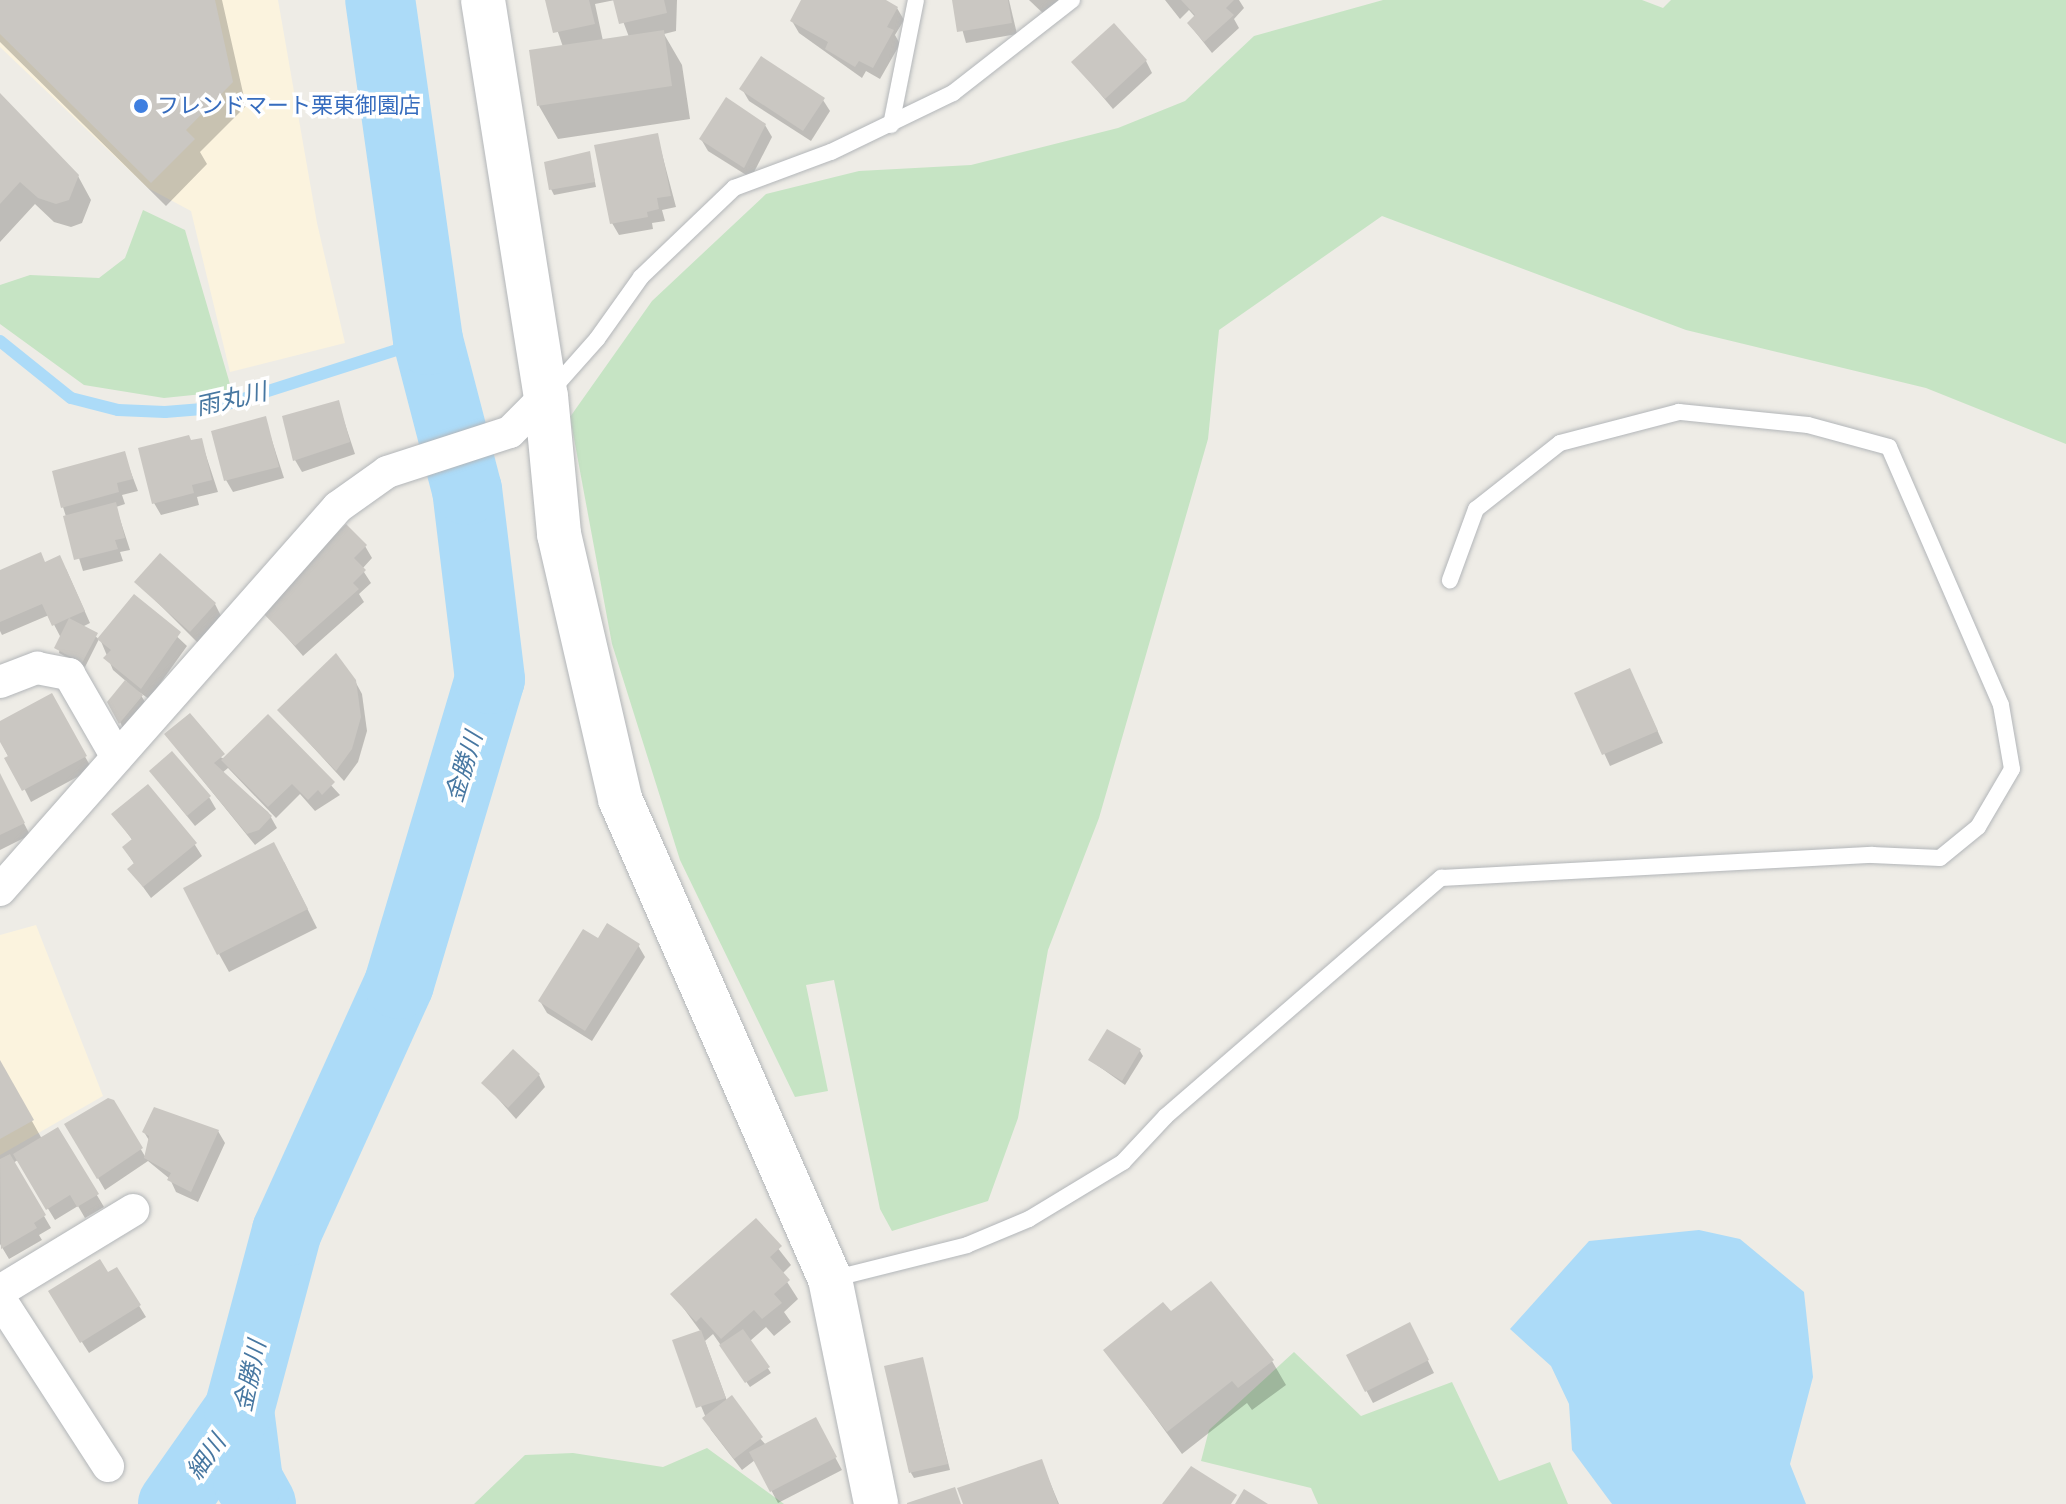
<!DOCTYPE html>
<meta charset="utf-8">
<style>
body{margin:0}
#map{position:relative;width:2066px;height:1504px;overflow:hidden;background:#eeece6;font-family:"PT Sans Narrow","Noto Sans JP",sans-serif}
div>[style]{position:absolute}
[style*='--x']{left:calc(var(--x)*1px);top:calc(var(--y)*1px);width:calc(var(--w)*1px);rotate:calc(var(--a)*1deg)}
.commercial>*{inset:0;background:#fbf3de}
.green>*{inset:0;background:#c6e4c4}
.water>*{inset:0;background:#acdbf8}
.shadow>*{inset:0;background:#0003}
.stream>*{height:12px;margin:-6px;padding:0 6px;transform-origin:6px;border-radius:6px;background:#acdbf8}
.river>*{height:70px;margin:-35px;padding:0 35px;transform-origin:35px;border-radius:35px;background:#acdbf8}
.building>*{inset:0;background:#cac7c2}
.roads{filter:drop-shadow(0 0 2px #b3b6b9) drop-shadow(0 0 2px #b3b6b9)}
.lane>*{height:16px;margin:-8px;padding:0 8px;transform-origin:8px;border-radius:8px;background:#fff}
.street>*{height:32px;margin:-16px;padding:0 16px;transform-origin:16px;border-radius:16px;background:#fff}
.secondary>*{height:44px;margin:-22px;padding:0 22px;transform-origin:22px;border-radius:22px;background:#fff}
.dots>*{width:22px;height:22px;translate:-50% -50%;box-sizing:border-box;border:4px solid #fff;border-radius:50%}
span{translate:-50% -50%;white-space:nowrap;text-align:center;line-height:1.15;-webkit-text-stroke:7px #fff;paint-order:stroke}
.shop-label{font-size:22px;color:#366cbe}
.left{translate:0 -50%;text-align:left}
.water-label{font-size:24px;color:#4777a1;font-style:italic}
</style>
<div id="map">
<div class="commercial">
<div style="clip-path:polygon(0 0,278px 0,317px 223px,345px 343px,230px 372px,191px 211px,148px 188px,0 47px)"></div>
<div style="clip-path:polygon(36px 925px,103px 1096px,0 1155px,0 935px)"></div>
</div>
<div class="green">
<div style="clip-path:polygon(1383px 0,1642px 0,1663px 8px,1671px 0,2066px 0,2066px 444px,1926px 388px,1686px 330px,1382px 216px,1219px 330px,1208px 439px,1099px 818px,1048px 950px,1018px 1118px,988px 1201px,892px 1231px,880px 1209px,834px 980px,806px 985px,828px 1091px,795px 1097px,680px 860px,612px 644px,570px 417px,652px 301px,766px 194px,859px 171px,971px 165px,1118px 128px,1185px 101px,1254px 36px)"></div>
<div style="clip-path:polygon(143px 210px,185px 230px,232px 391px,164px 398px,84px 385px,0 324px,0 285px,30px 275px,99px 278px,125px 258px)"></div>
<div style="clip-path:polygon(1294px 1352px,1361px 1416px,1452px 1382px,1499px 1481px,1550px 1462px,1568px 1504px,1318px 1504px,1311px 1488px,1201px 1461px,1209px 1430px)"></div>
<div style="clip-path:polygon(707px 1448px,784px 1504px,474px 1504px,525px 1455px,573px 1453px,663px 1467px)"></div>
</div>
<div class="water">
<div style="clip-path:polygon(1699px 1230px,1740px 1239px,1804px 1292px,1813px 1377px,1790px 1464px,1806px 1504px,1612px 1504px,1572px 1450px,1569px 1404px,1551px 1366px,1510px 1329px,1589px 1241px)"></div>
</div>
<div class="shadow">
<div style="clip-path:polygon(0 0,222px 0,246px 106px,200px 152px,207px 164px,166px 206px,0 42px)"></div>
<div style="clip-path:polygon(evenodd,547px 0,677px 0,676px 31px,664px 34px,682px 65px,690px 119px,558px 139px,539px 106px,563px 47px,547px 0,615px 0,629px 37px,603px 41px,595px 4px,615px 0)"></div>
<div style="clip-path:polygon(804px 0,882px 0,897px 8px,904px 20px,895px 35px,900px 44px,880px 79px,866px 71px,862px 78px,799px 33px,792px 21px)"></div>
<div style="clip-path:polygon(954px 0,1009px 0,1017px 34px,966px 43px)"></div>
<div style="clip-path:polygon(1029px 0,1066px 0,1048px 18px)"></div>
<div style="clip-path:polygon(1165px 0,1239px 0,1244px 8px,1234px 19px,1239px 28px,1212px 53px,1189px 24px,1196px 18px,1189px 10px,1180px 19px)"></div>
<div style="clip-path:polygon(1146px 61px,1152px 73px,1113px 109px,1074px 63px)"></div>
<div style="clip-path:polygon(742px 89px,823px 100px,830px 111px,811px 141px,749px 101px)"></div>
<div style="clip-path:polygon(0 98px,78px 176px,91px 200px,82px 223px,71px 227px,54px 222px,35px 204px,0 242px)"></div>
<div style="clip-path:polygon(765px 125px,772px 137px,751px 178px,708px 151px,701px 139px)"></div>
<div style="clip-path:polygon(657px 135px,676px 207px,662px 210px,665px 221px,652px 223px,653px 229px,619px 235px,612px 223px)"></div>
<div style="clip-path:polygon(589px 153px,596px 187px,554px 195px,551px 189px)"></div>
<div style="clip-path:polygon(338px 403px,355px 454px,302px 472px,295px 460px)"></div>
<div style="clip-path:polygon(265px 419px,284px 478px,233px 492px,226px 480px)"></div>
<div style="clip-path:polygon(201px 440px,218px 492px,197px 497px,199px 505px,161px 515px,154px 503px,191px 442px)"></div>
<div style="clip-path:polygon(124px 454px,138px 491px,122px 495px,125px 504px,116px 507px,130px 550px,120px 552px,123px 561px,83px 571px,63px 507px)"></div>
<div style="clip-path:polygon(365px 546px,372px 558px,362px 569px,371px 583px,359px 594px,364px 602px,303px 656px,262px 609px)"></div>
<div style="clip-path:polygon(45px 564px,66px 569px,90px 623px,82px 627px,99px 639px,85px 667px,59px 653px,61px 638px,49px 615px,2px 635px,0 631px,0 572px)"></div>
<div style="clip-path:polygon(137px 582px,215px 604px,221px 616px,198px 643px)"></div>
<div style="clip-path:polygon(135px 597px,187px 646px,149px 699px,139px 692px,145px 702px,123px 728px,110px 702px,127px 682px,113px 670px,100px 639px)"></div>
<div style="clip-path:polygon(355px 681px,362px 694px,367px 731px,358px 762px,344px 781px,280px 711px)"></div>
<div style="clip-path:polygon(1636px 683px,1663px 743px,1610px 766px,1577px 694px)"></div>
<div style="clip-path:polygon(51px 696px,92px 769px,31px 802px,0 740px,0 724px)"></div>
<div style="clip-path:polygon(268px 717px,340px 795px,315px 811px,300px 794px,276px 818px,228px 768px,222px 773px,268px 812px,277px 828px,255px 845px,166px 735px,225px 759px)"></div>
<div style="clip-path:polygon(151px 772px,209px 797px,216px 809px,195px 826px)"></div>
<div style="clip-path:polygon(0 777px,30px 835px,0 850px)"></div>
<div style="clip-path:polygon(114px 815px,195px 845px,202px 856px,151px 898px,130px 869px,135px 865px,124px 848px,133px 841px)"></div>
<div style="clip-path:polygon(284px 862px,317px 928px,229px 972px,219px 954px)"></div>
<div style="clip-path:polygon(598px 941px,638px 945px,645px 957px,592px 1041px,547px 1013px,540px 1001px)"></div>
<div style="clip-path:polygon(1140px 1051px,1143px 1056px,1125px 1085px,1090px 1060px)"></div>
<div style="clip-path:polygon(0 1064px,42px 1139px,58px 1130px,104px 1207px,85px 1218px,78px 1206px,55px 1220px,18px 1160px,13px 1163px,51px 1228px,39px 1235px,42px 1240px,9px 1259px,0 1244px)"></div>
<div style="clip-path:polygon(539px 1075px,545px 1087px,516px 1119px,484px 1083px)"></div>
<div style="clip-path:polygon(113px 1102px,146px 1158px,150px 1142px,144px 1132px,218px 1131px,225px 1143px,198px 1202px,176px 1192px,170px 1179px,148px 1161px,105px 1190px,67px 1125px)"></div>
<div style="clip-path:polygon(756px 1220px,791px 1265px,782px 1274px,798px 1299px,784px 1312px,791px 1322px,774px 1336px,766px 1327px,750px 1341px,771px 1373px,750px 1387px,713px 1334px,705px 1341px,727px 1401px,766px 1445px,815px 1420px,842px 1470px,778px 1503px,755px 1460px,742px 1470px,711px 1430px,674px 1341px,701px 1332px,673px 1294px)"></div>
<div style="clip-path:polygon(117px 1270px,146px 1317px,89px 1353px,57px 1303px)"></div>
<div style="clip-path:polygon(1171px 1314px,1272px 1361px,1286px 1385px,1252px 1410px,1247px 1403px,1182px 1454px,1106px 1350px)"></div>
<div style="clip-path:polygon(1416px 1337px,1434px 1373px,1373px 1403px,1348px 1356px)"></div>
<div style="clip-path:polygon(922px 1359px,950px 1470px,914px 1478px,911px 1473px)"></div>
<div style="clip-path:polygon(1041px 1461px,1059px 1504px,965px 1504px)"></div>
</div>
<div class="stream">
<div style="--x:0;--y:341;--w:91;--a:38.8"></div>
<div style="--x:71;--y:398;--w:49;--a:14.3"></div>
<div style="--x:118;--y:410;--w:47;--a:2.4"></div>
<div style="--x:165;--y:412;--w:50;--a:-4.6"></div>
<div style="--x:215;--y:408;--w:224;--a:-17.7"></div>
</div>
<div class="river">
<div style="--x:173;--y:1504;--w:115;--a:-54.9"></div>
<div style="--x:261;--y:1504;--w:26;--a:-119"></div>
<div style="--x:248;--y:1481;--w:72;--a:-97.2"></div>
<div style="--x:239;--y:1410;--w:185;--a:-75"></div>
<div style="--x:287;--y:1231;--w:271;--a:-65.6"></div>
<div style="--x:399;--y:984;--w:318;--a:-73.4"></div>
<div style="--x:490;--y:679;--w:190;--a:-96.9"></div>
<div style="--x:467;--y:490;--w:155;--a:-104.6"></div>
<div style="--x:428;--y:340;--w:343;--a:-98"></div>
</div>
<div class="building">
<div style="clip-path:polygon(0 0,215px 0,233px 82px,186px 130px,195px 139px,151px 183px,0 34px)"></div>
<div style="clip-path:polygon(545px 0,589px 0,595px 24px,553px 33px)"></div>
<div style="clip-path:polygon(613px 0,664px 0,667px 13px,619px 24px)"></div>
<div style="clip-path:polygon(801px 0,886px 0,898px 7px,887px 27px,894px 30px,873px 68px,859px 61px,855px 67px,825px 49px,828px 42px,790px 21px)"></div>
<div style="clip-path:polygon(952px 0,1008px 0,1012px 23px,957px 32px)"></div>
<div style="clip-path:polygon(1181px 0,1234px 0,1226px 8px,1234px 15px,1204px 42px,1187px 23px,1195px 15px)"></div>
<div style="clip-path:polygon(1114px 23px,1147px 60px,1105px 99px,1071px 62px)"></div>
<div style="clip-path:polygon(664px 30px,672px 86px,537px 106px,529px 50px)"></div>
<div style="clip-path:polygon(761px 56px,825px 98px,803px 131px,739px 89px)"></div>
<div style="clip-path:polygon(0 93px,79px 175px,69px 200px,56px 204px,38px 198px,20px 182px,0 204px)"></div>
<div style="clip-path:polygon(726px 97px,766px 124px,744px 168px,699px 139px)"></div>
<div style="clip-path:polygon(658px 133px,671px 196px,657px 198px,659px 209px,647px 212px,648px 217px,610px 224px,594px 145px)"></div>
<div style="clip-path:polygon(590px 151px,595px 182px,549px 190px,544px 162px)"></div>
<div style="clip-path:polygon(339px 400px,350px 442px,293px 461px,282px 416px)"></div>
<div style="clip-path:polygon(266px 416px,279px 467px,224px 481px,211px 431px)"></div>
<div style="clip-path:polygon(189px 435px,191px 440px,202px 438px,212px 480px,192px 485px,194px 493px,152px 504px,138px 448px)"></div>
<div style="clip-path:polygon(125px 451px,133px 479px,117px 483px,119px 492px,61px 508px,52px 471px)"></div>
<div style="clip-path:polygon(116px 502px,125px 538px,115px 540px,118px 549px,74px 560px,63px 516px)"></div>
<div style="clip-path:polygon(346px 524px,367px 545px,354px 558px,366px 570px,353px 583px,359px 589px,295px 646px,259px 609px)"></div>
<div style="clip-path:polygon(41px 552px,45px 562px,60px 555px,85px 611px,69px 618px,98px 633px,82px 663px,54px 648px,69px 618px,52px 626px,42px 604px,0 622px,0 570px)"></div>
<div style="clip-path:polygon(160px 553px,216px 603px,190px 632px,134px 582px)"></div>
<div style="clip-path:polygon(134px 594px,181px 632px,141px 689px,103px 658px,111px 650px,97px 639px)"></div>
<div style="clip-path:polygon(336px 653px,356px 680px,361px 717px,352px 749px,336px 771px,277px 710px)"></div>
<div style="clip-path:polygon(1630px 668px,1658px 731px,1602px 755px,1574px 693px)"></div>
<div style="clip-path:polygon(125px 680px,143px 695px,119px 724px,107px 702px)"></div>
<div style="clip-path:polygon(52px 693px,87px 756px,22px 791px,4px 758px,8px 756px,0 742px,0 721px)"></div>
<div style="clip-path:polygon(190px 713px,225px 754px,214px 763px,272px 816px,259px 830px,247px 834px,164px 734px)"></div>
<div style="clip-path:polygon(268px 714px,335px 782px,322px 795px,318px 790px,308px 800px,292px 784px,268px 807px,221px 760px)"></div>
<div style="clip-path:polygon(172px 751px,211px 796px,187px 816px,149px 771px)"></div>
<div style="clip-path:polygon(0 773px,25px 823px,0 835px)"></div>
<div style="clip-path:polygon(148px 784px,197px 843px,143px 887px,127px 869px,134px 863px,122px 847px,132px 839px,111px 814px)"></div>
<div style="clip-path:polygon(274px 842px,308px 909px,217px 955px,183px 888px)"></div>
<div style="clip-path:polygon(607px 923px,640px 944px,585px 1031px,538px 1001px,583px 929px,598px 938px)"></div>
<div style="clip-path:polygon(1107px 1029px,1141px 1049px,1122px 1081px,1088px 1060px)"></div>
<div style="clip-path:polygon(513px 1049px,540px 1074px,508px 1108px,481px 1083px)"></div>
<div style="clip-path:polygon(0 1060px,34px 1120px,0 1139px)"></div>
<div style="clip-path:polygon(108px 1098px,114px 1100px,143px 1148px,97px 1179px,64px 1124px)"></div>
<div style="clip-path:polygon(154px 1107px,219px 1130px,191px 1192px,167px 1180px,171px 1173px,144px 1158px,149px 1136px,142px 1132px)"></div>
<div style="clip-path:polygon(58px 1127px,99px 1194px,77px 1207px,70px 1195px,46px 1210px,13px 1154px)"></div>
<div style="clip-path:polygon(10px 1154px,46px 1215px,34px 1223px,37px 1228px,1px 1249px,0 1159px)"></div>
<div style="clip-path:polygon(756px 1218px,782px 1246px,770px 1257px,790px 1280px,774px 1294px,782px 1303px,762px 1319px,754px 1310px,721px 1339px,701px 1317px,696px 1322px,670px 1294px)"></div>
<div style="clip-path:polygon(100px 1259px,108px 1272px,117px 1267px,141px 1305px,80px 1343px,48px 1291px)"></div>
<div style="clip-path:polygon(1211px 1281px,1274px 1360px,1238px 1388px,1232px 1381px,1167px 1432px,1103px 1350px,1163px 1302px,1171px 1311px)"></div>
<div style="clip-path:polygon(1410px 1322px,1429px 1360px,1365px 1392px,1346px 1355px)"></div>
<div style="clip-path:polygon(743px 1329px,770px 1367px,745px 1383px,719px 1345px)"></div>
<div style="clip-path:polygon(701px 1330px,726px 1398px,696px 1408px,672px 1340px)"></div>
<div style="clip-path:polygon(923px 1357px,948px 1464px,909px 1473px,884px 1366px)"></div>
<div style="clip-path:polygon(732px 1395px,763px 1437px,734px 1459px,702px 1418px)"></div>
<div style="clip-path:polygon(816px 1417px,837px 1457px,770px 1492px,749px 1452px)"></div>
<div style="clip-path:polygon(1042px 1459px,1058px 1504px,963px 1504px,957px 1488px)"></div>
<div style="clip-path:polygon(1191px 1466px,1237px 1495px,1231px 1504px,1162px 1504px)"></div>
<div style="clip-path:polygon(955px 1487px,961px 1504px,907px 1504px,907px 1503px)"></div>
<div style="clip-path:polygon(1244px 1489px,1268px 1504px,1235px 1504px)"></div>
</div>
<div class="roads">
<div class="lane">
<div style="--x:891;--y:125;--w:127;--a:-78.7"></div>
<div style="--x:550;--y:392;--w:71;--a:-48.4"></div>
<div style="--x:597;--y:339;--w:76;--a:-54.6"></div>
<div style="--x:641;--y:277;--w:129;--a:-43.7"></div>
<div style="--x:734;--y:188;--w:103;--a:-20.4"></div>
<div style="--x:831;--y:152;--w:136;--a:-25.8"></div>
<div style="--x:953;--y:93;--w:151;--a:-38"></div>
<div style="--x:832;--y:1279;--w:139;--a:-14.1"></div>
<div style="--x:967;--y:1245;--w:67;--a:-22.8"></div>
<div style="--x:1029;--y:1219;--w:110;--a:-31.2"></div>
<div style="--x:1123;--y:1162;--w:63;--a:-46.9"></div>
<div style="--x:1166;--y:1116;--w:364;--a:-40.9"></div>
<div style="--x:1441;--y:878;--w:432;--a:-3.1"></div>
<div style="--x:1872;--y:855;--w:68;--a:2.5"></div>
<div style="--x:1940;--y:858;--w:49;--a:-39.2"></div>
<div style="--x:1978;--y:827;--w:67;--a:-59.6"></div>
<div style="--x:2012;--y:769;--w:65;--a:-99.8"></div>
<div style="--x:2001;--y:705;--w:281;--a:-113.5"></div>
<div style="--x:1889;--y:447;--w:84;--a:-164.8"></div>
<div style="--x:1808;--y:425;--w:130;--a:-174.2"></div>
<div style="--x:1679;--y:412;--w:123;--a:165.4"></div>
<div style="--x:1560;--y:443;--w:107;--a:141.8"></div>
<div style="--x:1476;--y:509;--w:76;--a:110.1"></div>
</div>
<div class="street">
<div style="--x:0;--y:682;--w:40;--a:-21"></div>
<div style="--x:37;--y:668;--w:33;--a:11"></div>
<div style="--x:69;--y:674;--w:96;--a:60"></div>
<div style="--x:0;--y:890;--w:511;--a:-48.57"></div>
<div style="--x:338;--y:507;--w:60;--a:-35.5"></div>
<div style="--x:387;--y:472;--w:129;--a:-18"></div>
<div style="--x:510;--y:432;--w:51;--a:-45"></div>
<div style="--x:0;--y:1291;--w:156;--a:-31.3"></div>
<div style="--x:0;--y:1299;--w:199;--a:57.1"></div>
</div>
<div class="secondary">
<div style="--x:483;--y:0;--w:401;--a:81"></div>
<div style="--x:546;--y:396;--w:139;--a:84.6"></div>
<div style="--x:559;--y:534;--w:272;--a:77"></div>
<div style="--x:620;--y:799;--w:524;--a:66.37"></div>
<div style="--x:830;--y:1279;--w:230;--a:78.4"></div>
</div>
</div>
<div class="dots">
<div style="left:141px;top:106px;background:#3f7fe0"></div>
</div>
<div class="shop-label">
<span class="left" style="left:157px;top:106px">フレンドマート栗東御園店</span>
</div>
<div class="water-label">
<span style="left:231px;top:399px;rotate:-13deg">雨丸川</span>
<span style="left:464px;top:767px;rotate:-73deg">金勝川</span>
<span style="left:250px;top:1376px;rotate:-78deg">金勝川</span>
<span style="left:206px;top:1457px;rotate:-55deg">細川</span>
</div>
</div>
